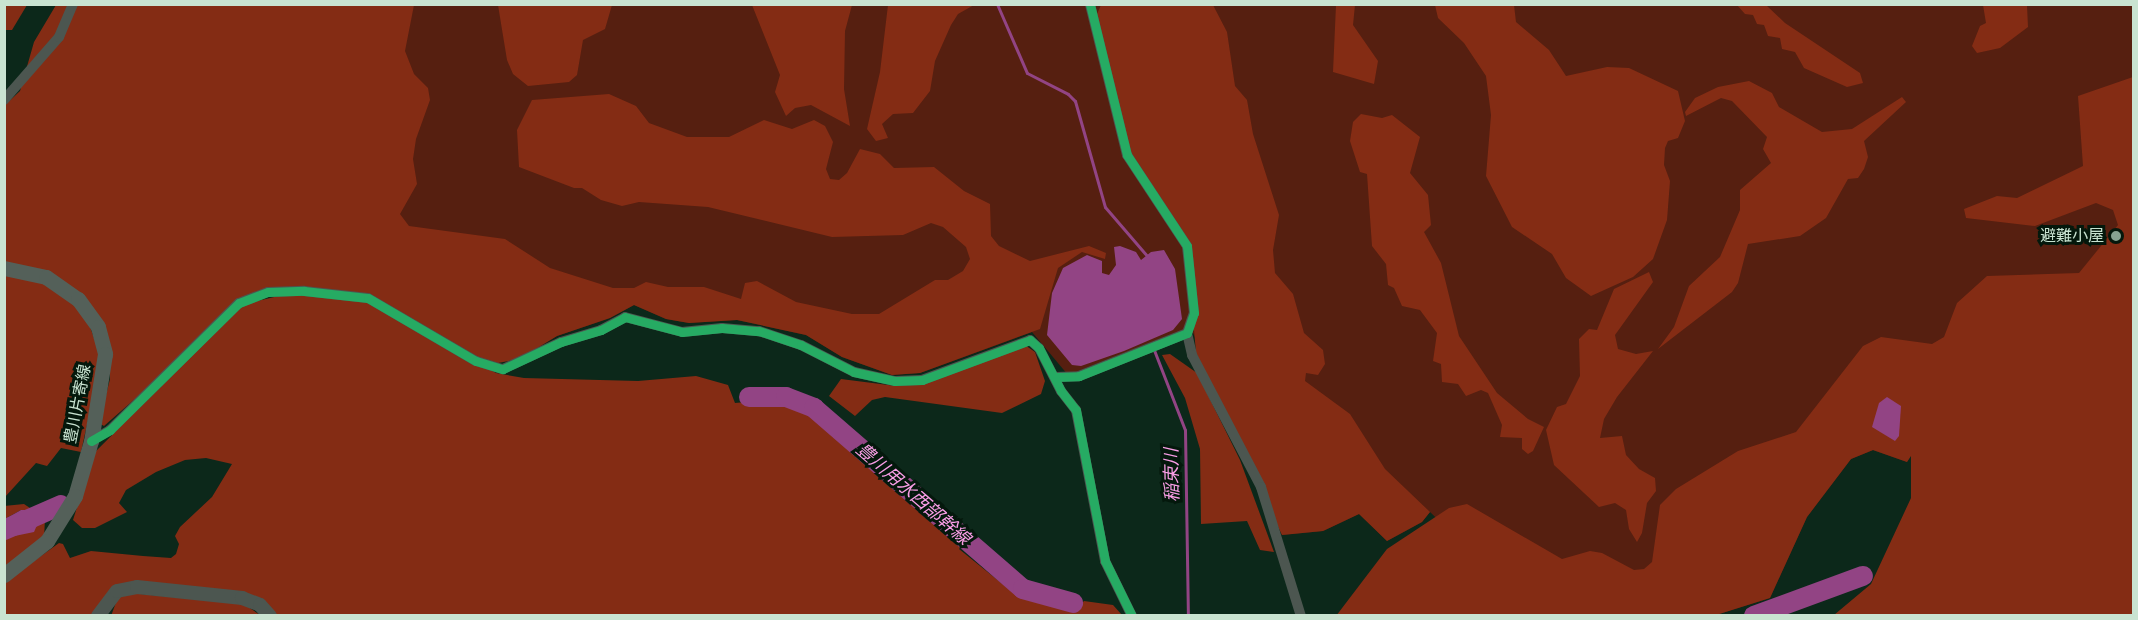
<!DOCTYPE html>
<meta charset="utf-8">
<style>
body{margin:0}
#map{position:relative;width:2138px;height:620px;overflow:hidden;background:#0c281a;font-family:"DejaVu Sans","Noto Sans JP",sans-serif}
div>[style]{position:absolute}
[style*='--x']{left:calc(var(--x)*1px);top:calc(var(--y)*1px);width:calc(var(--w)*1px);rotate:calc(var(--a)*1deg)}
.green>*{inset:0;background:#561f10}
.forest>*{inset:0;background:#842c14}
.water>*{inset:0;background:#924484}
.stream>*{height:3px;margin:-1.5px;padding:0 1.5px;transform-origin:1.5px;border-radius:1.5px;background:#924484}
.river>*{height:20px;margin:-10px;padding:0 10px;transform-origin:10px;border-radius:10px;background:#924484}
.minor>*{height:10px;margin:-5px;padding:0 5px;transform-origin:5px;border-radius:5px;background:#4c5650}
.tertiary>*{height:14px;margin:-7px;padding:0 7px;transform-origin:7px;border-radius:7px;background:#4c5650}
.secondary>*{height:15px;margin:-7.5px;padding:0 7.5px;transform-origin:7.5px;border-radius:7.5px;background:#546059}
.cycleway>*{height:9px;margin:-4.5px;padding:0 4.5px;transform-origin:4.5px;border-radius:4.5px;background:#26ab63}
.dots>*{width:16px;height:16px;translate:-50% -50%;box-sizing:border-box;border:3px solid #04180c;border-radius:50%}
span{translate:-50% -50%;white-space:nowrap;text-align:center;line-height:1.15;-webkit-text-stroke:6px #04180c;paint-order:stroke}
.poi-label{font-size:16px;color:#c9e3d1}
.right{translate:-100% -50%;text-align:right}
.street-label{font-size:16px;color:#c9e3d1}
.water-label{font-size:18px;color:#f89de5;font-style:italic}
.frame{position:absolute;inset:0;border:6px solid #c9e3d1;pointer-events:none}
</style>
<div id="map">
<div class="green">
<div style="clip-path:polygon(345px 5px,2133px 5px,2133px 301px,1922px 435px,1907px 462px,1873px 450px,1851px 459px,1807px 517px,1770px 598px,1716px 615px,1459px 540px,1430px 512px,1422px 522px,1387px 541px,1359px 514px,1323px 531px,1282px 535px,1193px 333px,1177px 332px,1068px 375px,1032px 332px,920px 373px,892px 375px,842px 357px,806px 335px,737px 320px,689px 323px,666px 319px,634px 305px,610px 318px,557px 336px,519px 359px,478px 357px,370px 294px)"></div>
</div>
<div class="forest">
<div style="clip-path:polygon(5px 4px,27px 5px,12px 30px,5px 30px)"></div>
<div style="clip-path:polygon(56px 5px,414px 5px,405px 51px,414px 74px,428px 88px,430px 100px,416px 139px,413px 159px,417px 184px,400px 214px,409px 226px,505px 239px,550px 268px,613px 288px,634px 288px,646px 282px,668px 287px,704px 287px,741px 299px,745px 283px,757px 281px,796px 302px,852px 314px,879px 314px,935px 280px,948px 280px,963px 271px,970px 259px,966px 247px,943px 227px,931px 223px,903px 235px,832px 237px,708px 207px,639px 202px,622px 206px,601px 200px,582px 188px,574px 188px,519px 167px,517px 130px,532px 100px,609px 94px,636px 106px,649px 123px,687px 137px,729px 137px,764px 120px,792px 129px,814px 120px,825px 126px,833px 142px,826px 169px,830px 179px,839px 180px,847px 173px,860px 149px,880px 154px,894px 168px,934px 167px,964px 191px,990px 204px,991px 236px,999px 246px,1030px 261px,1089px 246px,1106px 253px,1105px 259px,1082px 252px,1058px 268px,1040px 329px,920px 373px,892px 375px,842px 357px,806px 335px,737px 320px,689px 323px,666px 319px,634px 305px,610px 318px,557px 336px,519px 359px,498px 363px,478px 357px,370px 294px,258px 291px,104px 426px,99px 423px,110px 379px,110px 358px,83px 296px,49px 272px,5px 263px,4px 106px,20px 91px,34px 42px)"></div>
<div style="clip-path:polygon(498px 5px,498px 4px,612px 5px,605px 29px,583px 40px,577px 75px,569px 82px,528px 86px,513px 74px,507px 60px)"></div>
<div style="clip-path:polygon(752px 5px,852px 5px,845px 31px,844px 89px,850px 126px,811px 105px,795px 108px,786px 116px,775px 92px,780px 75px)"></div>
<div style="clip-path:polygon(888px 5px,974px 5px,958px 14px,951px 25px,935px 61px,930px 91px,913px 113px,893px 114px,882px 124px,888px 138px,876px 141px,867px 129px,880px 72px)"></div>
<div style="clip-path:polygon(1101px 5px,1213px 5px,1227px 32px,1235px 86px,1247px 100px,1253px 134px,1279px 215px,1273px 250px,1275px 273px,1293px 294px,1304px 333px,1323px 350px,1325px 364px,1318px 375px,1306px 373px,1305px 381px,1350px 414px,1385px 469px,1430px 512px,1422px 522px,1387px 541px,1359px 514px,1323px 531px,1282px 535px,1196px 353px,1188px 258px,1127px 147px,1093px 23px)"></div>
<div style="clip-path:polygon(1336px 5px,1355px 5px,1353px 25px,1378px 61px,1374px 84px,1333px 72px)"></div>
<div style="clip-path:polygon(1435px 5px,1514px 5px,1516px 22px,1549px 50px,1566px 76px,1607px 67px,1629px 68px,1678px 91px,1685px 121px,1678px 138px,1668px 141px,1665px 148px,1664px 165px,1670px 181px,1667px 220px,1653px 259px,1633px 277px,1591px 296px,1566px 278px,1552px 254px,1512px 227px,1486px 176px,1491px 115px,1486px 76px,1464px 43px,1438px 18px)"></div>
<div style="clip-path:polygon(1737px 5px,1766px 5px,1785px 23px,1860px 73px,1863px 83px,1847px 87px,1804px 68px,1795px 52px,1782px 49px,1780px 38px,1768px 36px,1764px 25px,1757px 24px,1753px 15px,1745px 14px)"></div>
<div style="clip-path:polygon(1983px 5px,2027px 5px,2028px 27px,2000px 48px,1977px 53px,1972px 46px,1980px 26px,1986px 23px)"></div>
<div style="clip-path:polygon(2133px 77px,2133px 615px,1834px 615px,1871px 584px,1911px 498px,1911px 456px,1907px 462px,1873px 450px,1851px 459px,1807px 517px,1770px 598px,1716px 615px,1336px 616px,1387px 549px,1449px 508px,1467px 504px,1562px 559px,1590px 551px,1602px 553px,1634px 570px,1644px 569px,1652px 562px,1660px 505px,1676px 489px,1738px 451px,1796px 432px,1863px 346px,1881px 337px,1932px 344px,1944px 337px,1957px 303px,1987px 276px,2079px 273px,2118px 225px,2113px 210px,2096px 203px,2035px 226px,1966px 218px,1964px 209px,1997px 196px,2017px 198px,2083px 166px,2078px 96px)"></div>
<div style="clip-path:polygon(1749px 81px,1772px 93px,1779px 107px,1822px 132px,1852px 129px,1902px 97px,1906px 102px,1864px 141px,1868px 157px,1864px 169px,1858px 178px,1848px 179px,1826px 218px,1800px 236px,1748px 244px,1738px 283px,1732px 292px,1658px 349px,1674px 327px,1689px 286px,1720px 257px,1740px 210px,1740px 190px,1771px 163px,1763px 149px,1767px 137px,1732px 101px,1721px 98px,1686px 116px,1685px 112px,1695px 98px,1718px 87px)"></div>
<div style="clip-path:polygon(1361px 114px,1382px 118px,1392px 115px,1420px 137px,1410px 173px,1428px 195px,1431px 225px,1424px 232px,1441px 263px,1459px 336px,1497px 393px,1528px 419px,1544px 427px,1533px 451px,1528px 454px,1522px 449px,1522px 438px,1500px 437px,1502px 425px,1488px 393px,1481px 390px,1466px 396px,1458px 384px,1442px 382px,1441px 364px,1433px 361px,1437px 333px,1420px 310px,1402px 306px,1394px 288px,1388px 285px,1386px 264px,1372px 246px,1367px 174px,1360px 172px,1350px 141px,1353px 122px)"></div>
<div style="clip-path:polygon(1649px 272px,1653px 282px,1615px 335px,1618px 349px,1636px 354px,1653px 351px,1617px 397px,1604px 419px,1600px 438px,1622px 436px,1626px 455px,1639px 469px,1655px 478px,1656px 491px,1647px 503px,1642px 533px,1637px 542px,1629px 529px,1626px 510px,1615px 503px,1599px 507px,1554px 465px,1546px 430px,1557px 407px,1566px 404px,1580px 376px,1579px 339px,1589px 329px,1597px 330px,1614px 289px)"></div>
<div style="clip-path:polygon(5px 275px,40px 281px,71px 299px,88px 321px,99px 352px,99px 370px,81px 452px,61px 448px,47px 466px,36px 463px,5px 497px)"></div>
<div style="clip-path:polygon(287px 294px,368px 301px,496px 373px,524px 378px,638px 381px,696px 376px,728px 385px,735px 403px,776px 399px,798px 404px,818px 415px,964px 543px,959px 549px,1020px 598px,1061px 609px,1077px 608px,1084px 601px,1113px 605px,1122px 615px,274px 616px,250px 596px,108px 592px,92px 615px,5px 616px,5px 582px,59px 543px,63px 544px,70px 558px,91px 551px,143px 556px,171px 558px,176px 554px,179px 544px,175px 536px,180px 527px,212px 497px,232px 464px,206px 458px,185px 460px,156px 472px,126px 490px,119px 503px,127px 512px,95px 528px,82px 528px,73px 520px,94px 453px,244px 304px)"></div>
<div style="clip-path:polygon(1025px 345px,1035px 352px,1045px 381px,1041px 394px,1002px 413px,885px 397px,872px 400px,855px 416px,829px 396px,841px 379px,896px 386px)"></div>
<div style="clip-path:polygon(1170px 354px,1197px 373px,1240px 460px,1274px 552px,1260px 550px,1247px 521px,1201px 524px,1200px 449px,1185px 398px,1162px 355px)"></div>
<div style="clip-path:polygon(24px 504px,45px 518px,44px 540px,5px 567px,5px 538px,21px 510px,5px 519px,4px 506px)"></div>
<div style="clip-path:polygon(130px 593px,244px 604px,260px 615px,111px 616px,118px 597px)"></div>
</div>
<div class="water">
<div style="clip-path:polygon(1120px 246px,1136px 252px,1141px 260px,1151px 252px,1164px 250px,1175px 269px,1182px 319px,1173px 330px,1124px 351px,1081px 366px,1072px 365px,1047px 335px,1052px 293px,1063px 268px,1087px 255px,1102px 261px,1102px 273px,1109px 275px,1116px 265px,1114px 247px)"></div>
<div style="clip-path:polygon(1887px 397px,1901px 406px,1899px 436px,1895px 441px,1872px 427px,1879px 403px)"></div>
<div style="clip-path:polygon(21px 510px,29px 510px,35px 516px,38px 523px,34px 532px,5px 538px,5px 519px)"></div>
</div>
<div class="stream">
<div style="--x:997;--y:4;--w:75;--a:66.5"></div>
<div style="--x:1027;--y:73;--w:46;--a:27.1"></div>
<div style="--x:1068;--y:94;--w:10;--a:45"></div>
<div style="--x:1075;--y:101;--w:110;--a:74.2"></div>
<div style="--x:1105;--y:207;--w:66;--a:49.3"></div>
<div style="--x:1154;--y:350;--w:86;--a:68.8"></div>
<div style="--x:1185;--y:430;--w:186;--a:89.1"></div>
</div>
<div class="river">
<div style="--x:749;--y:397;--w:37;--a:0"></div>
<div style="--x:786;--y:397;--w:30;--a:21"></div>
<div style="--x:814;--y:408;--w:276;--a:40.9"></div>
<div style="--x:1023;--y:589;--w:52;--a:15.6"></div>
<div style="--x:4;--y:530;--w:62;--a:-23.7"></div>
<div style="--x:1754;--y:616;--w:116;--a:-20.2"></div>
</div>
<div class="minor">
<div style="--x:4;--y:100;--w:84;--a:-48.9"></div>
<div style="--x:59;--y:37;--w:36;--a:-67"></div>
<div style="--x:1187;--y:333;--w:23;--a:77"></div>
<div style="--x:1192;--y:355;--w:149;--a:62.4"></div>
<div style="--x:1261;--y:487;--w:135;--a:72.8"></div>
<div style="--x:1056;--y:377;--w:23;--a:-2"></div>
<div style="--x:1079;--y:376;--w:116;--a:-21.7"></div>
<div style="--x:1187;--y:333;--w:21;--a:-71"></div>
<div style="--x:1194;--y:313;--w:67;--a:-96"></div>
<div style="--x:1187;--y:246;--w:109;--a:-123.4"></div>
<div style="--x:1127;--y:155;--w:155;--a:-103.8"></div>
<div style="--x:91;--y:441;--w:22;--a:-30"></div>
<div style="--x:110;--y:430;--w:181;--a:-44.6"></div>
<div style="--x:239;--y:303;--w:31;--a:-21"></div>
<div style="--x:268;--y:292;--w:36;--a:-2"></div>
<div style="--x:304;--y:291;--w:64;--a:6.2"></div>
<div style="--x:368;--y:298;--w:125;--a:30.3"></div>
<div style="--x:476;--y:361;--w:28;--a:17"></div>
<div style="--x:503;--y:369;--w:64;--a:-25"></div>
<div style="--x:561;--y:342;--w:42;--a:-16.7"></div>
<div style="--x:601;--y:330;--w:27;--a:-28"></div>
<div style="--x:625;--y:317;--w:59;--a:14.7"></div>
<div style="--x:682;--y:332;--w:40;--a:-5.7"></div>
<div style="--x:722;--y:328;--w:37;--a:5"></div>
<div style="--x:759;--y:331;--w:44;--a:18.4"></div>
<div style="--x:801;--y:345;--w:59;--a:27"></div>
<div style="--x:854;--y:372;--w:42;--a:12.4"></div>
<div style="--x:895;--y:381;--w:27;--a:-2"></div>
<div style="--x:922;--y:380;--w:115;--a:-20.3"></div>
<div style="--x:1030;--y:340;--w:12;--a:42"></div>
<div style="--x:1039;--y:348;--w:48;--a:62.9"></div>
<div style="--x:1061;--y:391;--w:24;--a:52"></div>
<div style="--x:1076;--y:410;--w:154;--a:79.1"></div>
<div style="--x:1105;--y:561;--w:61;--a:63.9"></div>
</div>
<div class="tertiary">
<div style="--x:98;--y:616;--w:31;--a:-53"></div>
<div style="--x:117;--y:591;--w:20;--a:-11"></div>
<div style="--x:137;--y:587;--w:106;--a:6"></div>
<div style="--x:242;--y:598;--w:19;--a:21"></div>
<div style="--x:260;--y:605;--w:15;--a:48"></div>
</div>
<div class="secondary">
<div style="--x:4;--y:268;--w:43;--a:12.1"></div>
<div style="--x:46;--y:277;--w:39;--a:35"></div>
<div style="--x:78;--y:299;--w:34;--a:54"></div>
<div style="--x:98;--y:327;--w:28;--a:75"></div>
<div style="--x:105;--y:354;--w:88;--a:99.1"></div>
<div style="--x:91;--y:441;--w:57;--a:106.2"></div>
<div style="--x:75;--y:496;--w:53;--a:121.9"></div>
<div style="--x:47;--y:541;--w:55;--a:141.7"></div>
</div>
<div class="cycleway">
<div style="--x:1056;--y:377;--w:23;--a:-2"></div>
<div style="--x:1079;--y:376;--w:116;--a:-21.7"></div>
<div style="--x:1187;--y:333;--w:21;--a:-71"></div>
<div style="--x:1194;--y:313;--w:67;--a:-96"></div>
<div style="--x:1187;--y:246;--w:109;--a:-123.4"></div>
<div style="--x:1127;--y:155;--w:155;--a:-103.8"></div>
<div style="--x:91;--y:441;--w:22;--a:-30"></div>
<div style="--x:110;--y:430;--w:181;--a:-44.6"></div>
<div style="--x:239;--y:303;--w:31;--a:-21"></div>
<div style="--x:268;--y:292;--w:36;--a:-2"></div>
<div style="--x:304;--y:291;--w:64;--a:6.2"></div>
<div style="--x:368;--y:298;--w:125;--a:30.3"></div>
<div style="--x:476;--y:361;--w:28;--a:17"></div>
<div style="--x:503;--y:369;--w:64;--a:-25"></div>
<div style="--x:561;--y:342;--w:42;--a:-16.7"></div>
<div style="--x:601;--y:330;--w:27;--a:-28"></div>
<div style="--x:625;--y:317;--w:59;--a:14.7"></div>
<div style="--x:682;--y:332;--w:40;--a:-5.7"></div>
<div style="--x:722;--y:328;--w:37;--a:5"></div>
<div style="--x:759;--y:331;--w:44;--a:18.4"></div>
<div style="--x:801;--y:345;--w:59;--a:27"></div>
<div style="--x:854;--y:372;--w:42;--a:12.4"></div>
<div style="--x:895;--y:381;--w:27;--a:-2"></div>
<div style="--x:922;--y:380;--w:115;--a:-20.3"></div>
<div style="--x:1030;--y:340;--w:12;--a:42"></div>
<div style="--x:1039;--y:348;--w:48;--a:62.9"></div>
<div style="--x:1061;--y:391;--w:24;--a:52"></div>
<div style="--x:1076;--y:410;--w:154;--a:79.1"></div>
<div style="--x:1105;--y:561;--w:61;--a:63.9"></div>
</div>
<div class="dots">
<div style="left:2116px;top:236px;background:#87a291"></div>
</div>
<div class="poi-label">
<span class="right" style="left:2104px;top:236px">避難小屋</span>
</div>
<div class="street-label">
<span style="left:78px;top:404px;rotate:-79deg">豊川片寄線</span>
</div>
<div class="water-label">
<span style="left:1172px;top:475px;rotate:-91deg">稲束川</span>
<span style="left:913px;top:494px;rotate:41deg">豊川用水西部幹線</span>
</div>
<div class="frame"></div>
</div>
